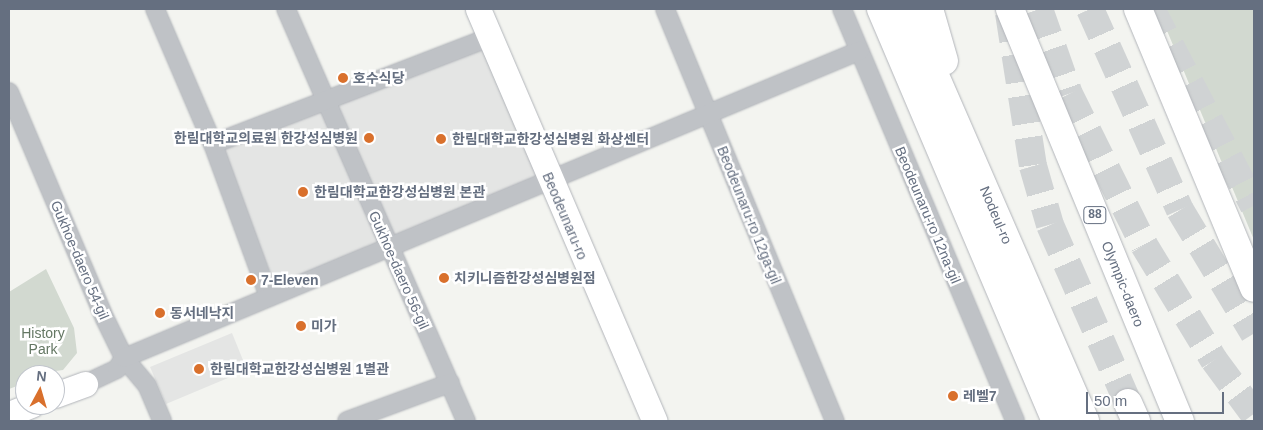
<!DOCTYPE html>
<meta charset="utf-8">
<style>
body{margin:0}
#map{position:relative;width:1263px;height:430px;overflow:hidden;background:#f3f4f0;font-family:Helvetica,"Noto Sans KR",sans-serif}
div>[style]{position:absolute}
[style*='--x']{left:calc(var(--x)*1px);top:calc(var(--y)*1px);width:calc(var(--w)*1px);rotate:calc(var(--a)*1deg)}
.built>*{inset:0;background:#e4e5e4}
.green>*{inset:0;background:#d2d9d0}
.highway-tunnel>*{height:28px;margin-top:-14px;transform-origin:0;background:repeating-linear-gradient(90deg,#d0d3d4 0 28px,transparent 0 42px)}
.roads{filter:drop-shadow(0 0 1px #b2b5ba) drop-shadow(0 0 1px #b2b5ba)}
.street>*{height:18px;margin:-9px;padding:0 9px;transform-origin:9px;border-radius:9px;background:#bfc2c6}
.secondary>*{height:25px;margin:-12.5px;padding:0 12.5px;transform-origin:12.5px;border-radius:12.5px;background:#fff}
.primary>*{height:28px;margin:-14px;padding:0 14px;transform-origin:14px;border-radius:14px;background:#fff}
.highway>*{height:28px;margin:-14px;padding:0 14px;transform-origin:14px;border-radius:14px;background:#fff}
.dots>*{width:14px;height:14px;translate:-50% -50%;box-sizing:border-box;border:2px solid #fff;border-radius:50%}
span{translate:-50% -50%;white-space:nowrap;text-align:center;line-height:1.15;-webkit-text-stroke:5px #fff;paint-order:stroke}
.shield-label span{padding:1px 4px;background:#fff;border:1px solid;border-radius:4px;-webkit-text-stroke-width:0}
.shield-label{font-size:12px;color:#656f80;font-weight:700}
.poi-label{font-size:14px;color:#656f80;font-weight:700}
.left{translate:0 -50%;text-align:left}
.right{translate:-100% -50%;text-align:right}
.street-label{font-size:14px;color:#656f80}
.park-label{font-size:14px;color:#647763}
.frame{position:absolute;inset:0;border:10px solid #656f80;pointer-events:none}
.north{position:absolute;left:15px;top:365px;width:50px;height:50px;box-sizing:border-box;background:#fff;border:1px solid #c1c5cc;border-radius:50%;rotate:6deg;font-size:14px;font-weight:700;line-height:20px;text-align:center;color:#656f80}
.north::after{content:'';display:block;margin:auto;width:18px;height:22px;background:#d9702c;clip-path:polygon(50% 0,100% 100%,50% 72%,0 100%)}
.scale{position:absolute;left:1086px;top:392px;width:138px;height:22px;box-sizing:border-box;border:2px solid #656f80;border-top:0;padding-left:6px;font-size:15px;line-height:18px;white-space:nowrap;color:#656f80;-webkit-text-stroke:4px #fff;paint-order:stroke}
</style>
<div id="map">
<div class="built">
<div style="clip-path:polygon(491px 39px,549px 178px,276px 287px,217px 142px)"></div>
<div style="clip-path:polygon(232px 333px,247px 370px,166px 404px,150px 367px)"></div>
</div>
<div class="green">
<div style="clip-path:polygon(1158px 9px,1254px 9px,1254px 240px)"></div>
<div style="clip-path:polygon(46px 269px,74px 328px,77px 353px,63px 370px,25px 375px,25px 383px,9px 389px,9px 292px)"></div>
</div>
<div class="highway-tunnel">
<div style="--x:1039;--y:9;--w:90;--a:70.6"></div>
<div style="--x:1069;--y:94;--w:169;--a:63.6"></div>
<div style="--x:1144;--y:245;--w:135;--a:58.7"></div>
<div style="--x:1214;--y:360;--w:67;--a:53.5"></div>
<div style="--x:1090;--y:9;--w:220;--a:65.9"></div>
<div style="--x:1180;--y:210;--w:144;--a:59"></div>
<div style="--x:1151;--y:9;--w:222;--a:62.4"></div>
<div style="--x:1009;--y:13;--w:155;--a:81.1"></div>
<div style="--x:1033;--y:166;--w:61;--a:73.9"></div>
<div style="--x:1050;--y:225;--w:194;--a:66.3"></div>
</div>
<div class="roads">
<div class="street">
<div style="--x:155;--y:9;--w:147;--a:66.8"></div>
<div style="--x:213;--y:144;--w:163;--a:69.9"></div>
<div style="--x:286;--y:9;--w:450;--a:66.4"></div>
<div style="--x:665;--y:9;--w:446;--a:67.6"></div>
<div style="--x:842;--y:9;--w:447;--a:67.2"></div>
<div style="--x:9;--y:92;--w:246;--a:67.1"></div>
<div style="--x:105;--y:319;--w:43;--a:64"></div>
<div style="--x:124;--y:358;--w:35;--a:50"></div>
<div style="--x:147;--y:385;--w:39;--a:67"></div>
<div style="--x:213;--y:144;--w:297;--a:-21.1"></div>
<div style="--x:85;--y:384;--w:35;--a:-25"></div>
<div style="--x:117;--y:369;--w:13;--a:-58"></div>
<div style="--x:124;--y:358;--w:797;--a:-22.67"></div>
<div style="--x:347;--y:421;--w:110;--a:-20.3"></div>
</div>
<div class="secondary">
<div style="--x:478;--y:9;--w:448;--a:66.8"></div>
<div style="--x:55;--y:395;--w:32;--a:-20"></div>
<div style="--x:9;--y:414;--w:24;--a:-22"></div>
</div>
<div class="primary">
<div style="--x:881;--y:9;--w:448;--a:67"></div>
<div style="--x:906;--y:9;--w:449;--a:66.5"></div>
<div style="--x:929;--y:9;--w:54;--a:73.9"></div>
</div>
<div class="highway">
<div style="--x:1010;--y:9;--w:446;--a:67.6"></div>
<div style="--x:1138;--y:9;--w:302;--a:67.4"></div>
<div style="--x:1128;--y:403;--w:20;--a:66"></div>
</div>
</div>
<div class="dots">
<div style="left:343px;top:78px;background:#d9702c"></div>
<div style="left:369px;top:138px;background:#d9702c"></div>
<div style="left:441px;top:139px;background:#d9702c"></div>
<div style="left:303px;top:192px;background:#d9702c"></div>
<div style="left:444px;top:278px;background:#d9702c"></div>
<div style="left:251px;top:280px;background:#d9702c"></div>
<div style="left:160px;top:313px;background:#d9702c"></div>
<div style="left:301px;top:326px;background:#d9702c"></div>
<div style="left:199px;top:369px;background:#d9702c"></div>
<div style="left:953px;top:396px;background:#d9702c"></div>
</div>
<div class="shield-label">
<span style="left:1095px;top:215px">88</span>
</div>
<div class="poi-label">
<span class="left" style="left:353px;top:78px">호수식당</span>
<span class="right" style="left:358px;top:138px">한림대학교의료원 한강성심병원</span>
<span class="left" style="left:452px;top:139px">한림대학교한강성심병원 화상센터</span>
<span class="left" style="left:314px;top:192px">한림대학교한강성심병원 본관</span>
<span class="left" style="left:454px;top:278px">치키니즘한강성심병원점</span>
<span class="left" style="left:261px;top:280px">7-Eleven</span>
<span class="left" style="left:170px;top:313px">동서네낙지</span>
<span class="left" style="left:311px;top:326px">미가</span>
<span class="left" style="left:210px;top:369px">한림대학교한강성심병원 1별관</span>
<span class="left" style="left:963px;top:396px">레벨7</span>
</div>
<div class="street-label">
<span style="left:749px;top:215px;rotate:68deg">Beodeunaru-ro 12ga-gil</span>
<span style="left:928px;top:215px;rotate:67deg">Beodeunaru-ro 12na-gil</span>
<span style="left:996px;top:215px;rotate:67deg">Nodeul-ro</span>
<span style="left:565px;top:216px;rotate:67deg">Beodeunaru-ro</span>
<span style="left:80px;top:260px;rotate:67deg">Gukhoe-daero 54-gil</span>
<span style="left:399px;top:270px;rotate:66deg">Gukhoe-daero 56-gil</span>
<span style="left:1123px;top:284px;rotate:68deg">Olympic-daero</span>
</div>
<div class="park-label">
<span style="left:43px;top:341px">History<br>Park</span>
</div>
<div class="frame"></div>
<div class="north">N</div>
<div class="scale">50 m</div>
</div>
